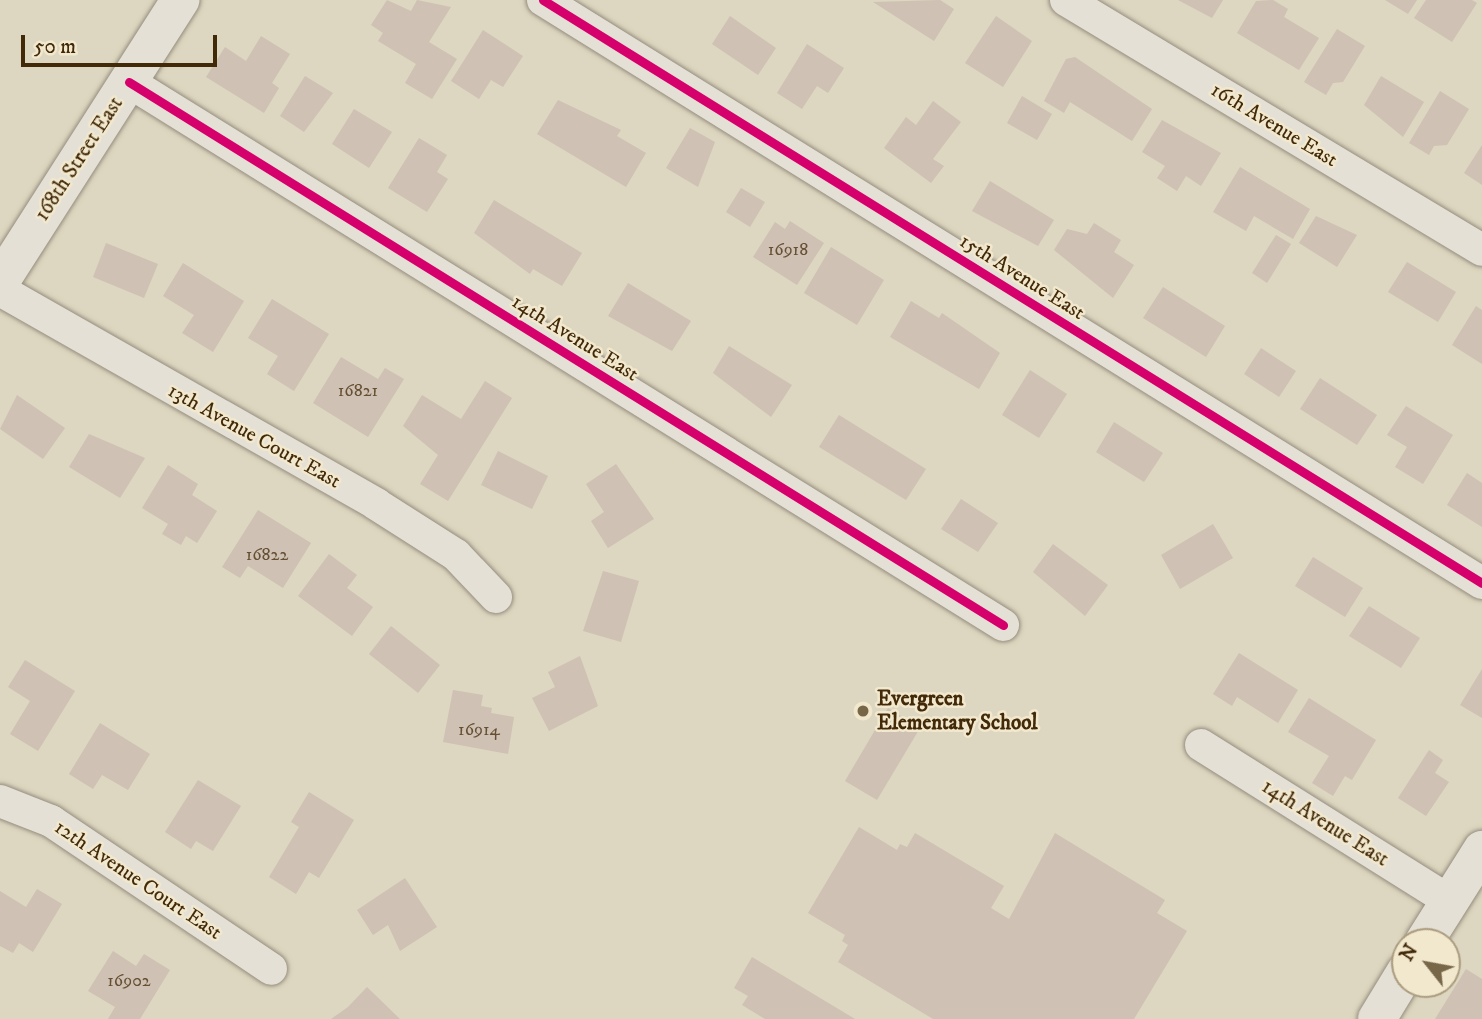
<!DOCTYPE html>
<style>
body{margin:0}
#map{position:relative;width:1482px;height:1019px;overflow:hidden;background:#ddd6c0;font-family:"IM FELL DW Pica",serif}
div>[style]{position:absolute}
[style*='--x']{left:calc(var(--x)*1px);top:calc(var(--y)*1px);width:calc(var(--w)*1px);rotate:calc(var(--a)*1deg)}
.building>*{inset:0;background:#cfc1b3}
.roads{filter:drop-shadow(0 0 2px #948d7d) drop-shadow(0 0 2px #948d7d)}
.minor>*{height:32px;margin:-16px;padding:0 16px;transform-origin:16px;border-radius:16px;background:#e5e0d5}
.tertiary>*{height:38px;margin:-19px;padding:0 19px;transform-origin:19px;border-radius:19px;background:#e5e0d5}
.cycleway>*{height:9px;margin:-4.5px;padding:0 4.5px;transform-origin:4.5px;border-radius:4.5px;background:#d6006c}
.dots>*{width:19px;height:19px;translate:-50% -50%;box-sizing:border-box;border:4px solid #f1e8ce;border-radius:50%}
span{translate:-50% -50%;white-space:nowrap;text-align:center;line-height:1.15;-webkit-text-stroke:5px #f1e8ce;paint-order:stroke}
.number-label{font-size:18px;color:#665034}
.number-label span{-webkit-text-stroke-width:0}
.street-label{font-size:21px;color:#422908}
.poi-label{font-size:21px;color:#422908;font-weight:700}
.left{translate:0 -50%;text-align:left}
.north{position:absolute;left:1391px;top:928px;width:70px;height:70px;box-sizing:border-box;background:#f1e8ce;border:2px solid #ab9c7f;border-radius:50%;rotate:301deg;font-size:19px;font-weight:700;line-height:28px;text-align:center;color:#422908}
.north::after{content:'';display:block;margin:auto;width:24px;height:32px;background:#786648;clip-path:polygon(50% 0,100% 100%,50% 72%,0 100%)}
.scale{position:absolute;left:21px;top:35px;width:196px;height:32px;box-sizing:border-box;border:4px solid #422908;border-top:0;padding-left:9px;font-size:21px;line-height:24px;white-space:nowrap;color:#422908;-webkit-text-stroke:5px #f1e8ce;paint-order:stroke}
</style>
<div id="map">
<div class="building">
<div style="clip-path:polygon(387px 0,411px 11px,417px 0,451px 7px,429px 42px,457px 59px,432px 99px,405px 83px,416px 64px,378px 41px,383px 33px,371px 25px)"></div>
<div style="clip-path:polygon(940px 0,954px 9px,934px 41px,873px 2px)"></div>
<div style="clip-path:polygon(1178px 0,1223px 0,1212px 18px)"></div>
<div style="clip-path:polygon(1273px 0,1288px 9px,1284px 17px,1319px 38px,1299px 70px,1237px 33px,1256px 1px)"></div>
<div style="clip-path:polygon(1385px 0,1417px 0,1408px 14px)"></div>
<div style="clip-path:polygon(1426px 0,1472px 0,1477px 3px,1452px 42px,1414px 18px)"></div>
<div style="clip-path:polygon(730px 16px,776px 48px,758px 75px,712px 44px)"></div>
<div style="clip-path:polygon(996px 16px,1032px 41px,1003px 87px,965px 63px)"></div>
<div style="clip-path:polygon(1337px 29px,1365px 46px,1343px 82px,1333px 83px,1326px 95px,1304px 82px)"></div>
<div style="clip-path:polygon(483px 30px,523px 56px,503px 87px,491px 80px,479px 99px,451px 81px)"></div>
<div style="clip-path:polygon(261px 36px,290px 54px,272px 83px,279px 88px,264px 113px,206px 77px,225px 47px,246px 61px)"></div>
<div style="clip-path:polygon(807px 44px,844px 68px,828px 93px,817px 86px,802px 109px,777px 93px)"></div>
<div style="clip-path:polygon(1075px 57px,1152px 109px,1132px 141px,1070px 102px,1064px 113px,1044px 101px,1066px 59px)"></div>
<div style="clip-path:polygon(305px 76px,333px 93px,304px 132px,280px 116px)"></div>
<div style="clip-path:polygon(1381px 76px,1424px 102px,1403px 137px,1364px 105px)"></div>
<div style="clip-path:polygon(1440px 91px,1469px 109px,1447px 145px,1434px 146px,1429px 155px,1409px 143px)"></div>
<div style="clip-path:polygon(1022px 96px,1052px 114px,1037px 140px,1007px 123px)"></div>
<div style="clip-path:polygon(558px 100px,621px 130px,617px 136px,646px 153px,626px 187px,537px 134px)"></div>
<div style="clip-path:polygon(933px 101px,961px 122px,933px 159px,944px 166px,931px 183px,884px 148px,906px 117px,916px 125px)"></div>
<div style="clip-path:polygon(354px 109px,392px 132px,369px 168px,332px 144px)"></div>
<div style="clip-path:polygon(1162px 120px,1221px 153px,1201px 186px,1186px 176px,1177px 191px,1157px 178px,1165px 166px,1142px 152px)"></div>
<div style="clip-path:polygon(690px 128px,715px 142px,698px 187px,666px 168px)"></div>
<div style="clip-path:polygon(419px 138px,447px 155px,437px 172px,448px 179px,427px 212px,388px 188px)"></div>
<div style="clip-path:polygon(1482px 145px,1482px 185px,1464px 173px)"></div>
<div style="clip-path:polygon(1240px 167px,1310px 209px,1293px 239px,1254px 216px,1246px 231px,1213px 212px)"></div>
<div style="clip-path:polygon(990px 181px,1054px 220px,1038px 246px,972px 211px)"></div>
<div style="clip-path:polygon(741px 188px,765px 202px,750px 227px,726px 212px)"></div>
<div style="clip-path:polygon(494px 200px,582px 253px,562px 286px,533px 269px,530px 274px,474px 233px)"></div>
<div style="clip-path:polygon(1316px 216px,1357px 235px,1337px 267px,1299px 243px)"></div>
<div style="clip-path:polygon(790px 221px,824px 243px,797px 285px,753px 257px,775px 222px,785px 229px)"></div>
<div style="clip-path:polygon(1094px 223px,1121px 240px,1114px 252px,1134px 265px,1113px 298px,1054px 250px,1067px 229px,1087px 234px)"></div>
<div style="clip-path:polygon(1276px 235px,1291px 244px,1267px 283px,1252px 273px)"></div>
<div style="clip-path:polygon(106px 243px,158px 264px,144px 298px,93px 277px)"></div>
<div style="clip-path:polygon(831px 247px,884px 280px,857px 325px,804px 293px)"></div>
<div style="clip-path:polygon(1407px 262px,1456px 292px,1438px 322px,1388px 292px)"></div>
<div style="clip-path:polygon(183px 263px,244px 301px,213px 352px,182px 333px,194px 315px,163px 296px)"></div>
<div style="clip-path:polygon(628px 283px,691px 321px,672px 351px,608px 316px)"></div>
<div style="clip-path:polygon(1163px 287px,1225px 326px,1206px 357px,1143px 318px)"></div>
<div style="clip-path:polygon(272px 299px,329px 334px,294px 391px,267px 374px,278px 356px,248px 338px)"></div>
<div style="clip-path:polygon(911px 301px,939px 318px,942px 313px,1000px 353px,979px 389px,890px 337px)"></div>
<div style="clip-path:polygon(1476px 306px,1482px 310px,1482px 364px,1452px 345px)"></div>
<div style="clip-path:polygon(729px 346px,792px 385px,771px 417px,713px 373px)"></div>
<div style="clip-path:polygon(1261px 348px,1296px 371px,1279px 397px,1244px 374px)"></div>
<div style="clip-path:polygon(341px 357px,378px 379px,385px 368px,404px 379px,368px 437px,313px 403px)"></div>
<div style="clip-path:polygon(1030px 370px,1067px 394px,1039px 438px,1002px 415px)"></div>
<div style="clip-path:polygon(1320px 378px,1377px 415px,1357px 445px,1300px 409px)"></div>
<div style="clip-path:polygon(485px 381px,512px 398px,448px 501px,420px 484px,438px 455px,403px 426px,422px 395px,461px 419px)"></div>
<div style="clip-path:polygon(17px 395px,65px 428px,43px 459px,0 429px)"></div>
<div style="clip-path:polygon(1406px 406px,1453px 435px,1423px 484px,1395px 467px,1407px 447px,1387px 435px)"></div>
<div style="clip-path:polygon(839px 415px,926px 469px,906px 500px,819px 447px)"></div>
<div style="clip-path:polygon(1114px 422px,1163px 453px,1144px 482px,1096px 452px)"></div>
<div style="clip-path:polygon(89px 434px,145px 458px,120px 498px,69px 467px)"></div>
<div style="clip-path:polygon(498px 451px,548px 476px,532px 509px,481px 485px)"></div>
<div style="clip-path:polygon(616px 464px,654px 519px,608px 548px,591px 521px,604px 512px,586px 484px)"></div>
<div style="clip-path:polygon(168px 465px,198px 484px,192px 495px,217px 511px,197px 543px,186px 536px,181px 545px,162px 534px,168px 524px,142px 508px)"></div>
<div style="clip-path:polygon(1467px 473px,1482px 483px,1482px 527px,1447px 505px)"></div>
<div style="clip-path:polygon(961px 499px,998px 523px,978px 552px,941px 529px)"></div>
<div style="clip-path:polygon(258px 510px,311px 543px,283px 588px,248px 566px,240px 578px,222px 567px)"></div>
<div style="clip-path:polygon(1213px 524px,1233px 558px,1180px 589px,1161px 555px)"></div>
<div style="clip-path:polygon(1053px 544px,1108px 585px,1085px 616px,1033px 572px)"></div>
<div style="clip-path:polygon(329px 554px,357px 575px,347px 588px,373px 607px,352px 636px,298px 596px)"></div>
<div style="clip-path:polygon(1313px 557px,1363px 588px,1345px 617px,1295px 586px)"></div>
<div style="clip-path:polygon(603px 571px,639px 581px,621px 642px,583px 631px)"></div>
<div style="clip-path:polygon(1369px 606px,1420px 638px,1401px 668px,1349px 636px)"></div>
<div style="clip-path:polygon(391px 626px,440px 665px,418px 693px,369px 654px)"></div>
<div style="clip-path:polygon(1239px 653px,1298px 690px,1278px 723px,1237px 697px,1232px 706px,1213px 694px)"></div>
<div style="clip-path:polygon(580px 656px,598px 706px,549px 731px,532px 698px,555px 687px,548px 672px)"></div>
<div style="clip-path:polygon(25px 660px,75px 691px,38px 751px,10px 734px,30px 701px,8px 687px)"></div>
<div style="clip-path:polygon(1482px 669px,1482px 718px,1460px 705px)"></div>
<div style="clip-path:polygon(453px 690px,483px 695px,481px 706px,492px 708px,491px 713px,514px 717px,508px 754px,443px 742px)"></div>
<div style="clip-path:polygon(1309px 698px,1376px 740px,1352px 780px,1345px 776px,1333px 796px,1312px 783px,1329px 756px,1288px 732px)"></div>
<div style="clip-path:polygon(888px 708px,920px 728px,877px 800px,845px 781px)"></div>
<div style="clip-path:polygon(100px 723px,150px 754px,128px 790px,102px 775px,93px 789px,69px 774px)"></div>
<div style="clip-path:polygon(1429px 750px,1443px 760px,1435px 773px,1449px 782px,1426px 816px,1398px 798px)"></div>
<div style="clip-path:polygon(198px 780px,241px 806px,213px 851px,196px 841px,191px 849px,165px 832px)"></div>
<div style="clip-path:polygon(309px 792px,354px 820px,319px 878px,309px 872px,296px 894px,269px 877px,299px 827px,291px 822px)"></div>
<div style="clip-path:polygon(859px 827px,897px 850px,900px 844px,907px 847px,915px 833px,1004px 886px,991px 908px,1009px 919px,1055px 833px,1165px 900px,1157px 913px,1187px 931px,1134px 1019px,933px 1019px,838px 962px,848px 945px,842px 941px,845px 935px,808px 913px)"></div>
<div style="clip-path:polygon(405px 878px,437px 927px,400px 951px,388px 925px,373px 935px,357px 910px)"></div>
<div style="clip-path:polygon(37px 889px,62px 904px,33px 952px,19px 943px,13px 953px,0 946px,0 891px,26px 907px)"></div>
<div style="clip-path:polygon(113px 951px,136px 966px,144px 954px,170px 970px,140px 1019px,108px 1019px,115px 1007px,88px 991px)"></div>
<div style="clip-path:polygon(752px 957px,855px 1019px,765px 1019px,742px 1005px,748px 996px,734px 988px)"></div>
<div style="clip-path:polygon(1466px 969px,1482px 979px,1482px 1019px,1435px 1019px)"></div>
<div style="clip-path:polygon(367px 987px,400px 1019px,331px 1019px,348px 1007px)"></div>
</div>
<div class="roads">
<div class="minor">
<div style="--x:543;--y:0;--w:1105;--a:31.84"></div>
<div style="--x:1066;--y:0;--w:485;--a:31"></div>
<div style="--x:129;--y:82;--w:1029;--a:31.85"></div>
<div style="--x:0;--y:290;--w:433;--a:29.6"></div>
<div style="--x:376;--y:504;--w:95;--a:32.5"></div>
<div style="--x:456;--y:555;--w:58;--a:46.4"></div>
<div style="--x:1201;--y:745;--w:294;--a:32.1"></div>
<div style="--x:0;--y:801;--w:55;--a:21.4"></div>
<div style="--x:51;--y:821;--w:265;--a:33.9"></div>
</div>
<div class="tertiary">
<div style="--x:0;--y:282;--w:335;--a:-57.4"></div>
<div style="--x:1424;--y:942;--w:109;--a:-57.8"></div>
<div style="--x:1377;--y:1019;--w:54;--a:-58.7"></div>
</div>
</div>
<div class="cycleway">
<div style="--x:543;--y:0;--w:1105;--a:31.84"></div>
<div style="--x:129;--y:82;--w:1029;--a:31.85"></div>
</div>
<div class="dots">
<div style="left:863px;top:711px;background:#786648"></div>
</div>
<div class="number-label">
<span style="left:788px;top:250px">16918</span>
<span style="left:358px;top:391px">16821</span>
<span style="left:267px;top:555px">16822</span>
<span style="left:479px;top:730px">16914</span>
<span style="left:129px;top:981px">16902</span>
</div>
<div class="street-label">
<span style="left:1274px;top:125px;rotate:31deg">16th Avenue East</span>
<span style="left:79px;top:159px;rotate:-57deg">168th Street East</span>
<span style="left:1022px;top:277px;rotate:32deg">15th Avenue East</span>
<span style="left:575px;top:338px;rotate:32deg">14th Avenue East</span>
<span style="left:254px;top:436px;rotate:29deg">13th Avenue Court East</span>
<span style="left:1325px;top:823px;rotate:32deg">14th Avenue East</span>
<span style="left:138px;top:880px;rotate:34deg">12th Avenue Court East</span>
</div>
<div class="poi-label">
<span class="left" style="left:877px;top:711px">Evergreen<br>Elementary School</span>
</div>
<div class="north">N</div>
<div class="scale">50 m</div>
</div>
